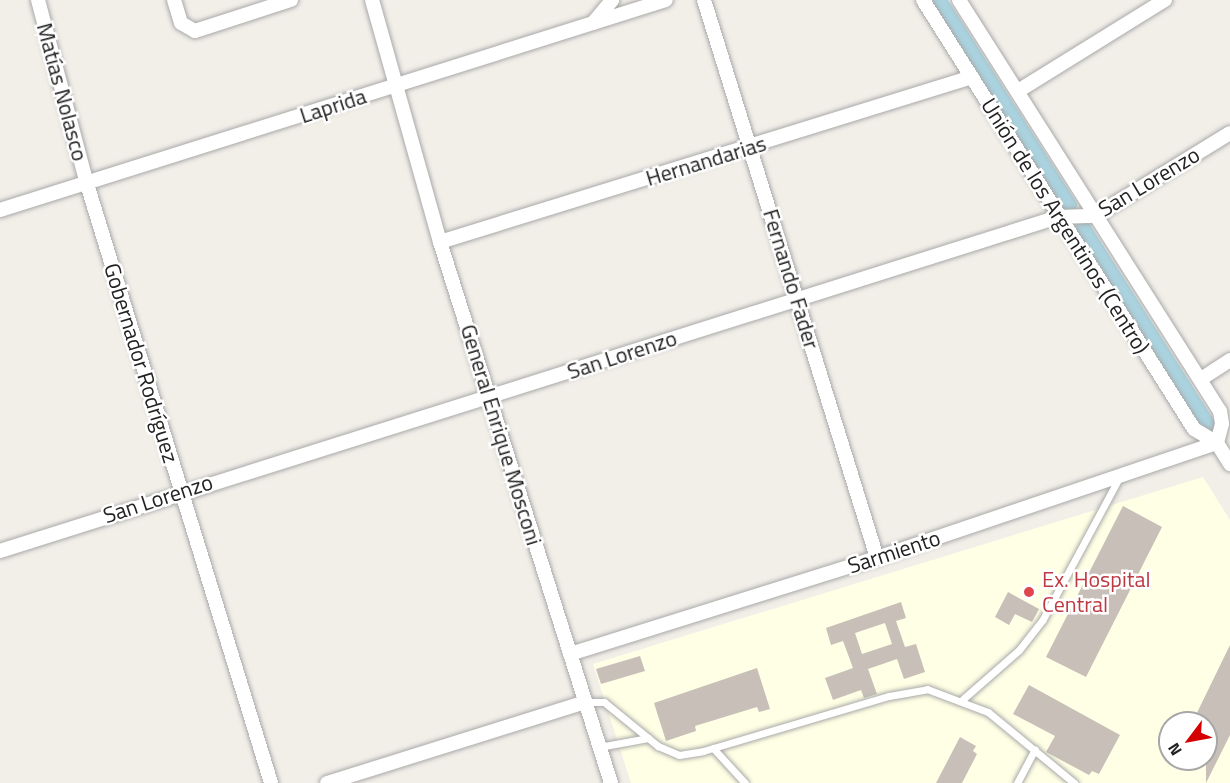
<!DOCTYPE html>
<meta charset="utf-8">
<style>
body{margin:0}
#map{position:relative;width:1230px;height:783px;overflow:hidden;background:#f2efe9;font-family:"Titillium Web",sans-serif}
div>[style]{position:absolute}
[style*='--x']{left:calc(var(--x)*1px);top:calc(var(--y)*1px);width:calc(var(--w)*1px);rotate:calc(var(--a)*1deg)}
.education>*{inset:0;background:#ffffe5}
.canal>*{height:15px;margin:-7.5px;padding:0 7.5px;transform-origin:7.5px;border-radius:7.5px;background:#aad3df}
.building>*{inset:0;background:#c7bfb8}
.roads{filter:drop-shadow(0 0 2px #a9a9a9) drop-shadow(0 0 2px #a9a9a9)}
.service>*{height:7px;margin:-3.5px;padding:0 3.5px;transform-origin:3.5px;border-radius:3.5px;background:#fff}
.minor>*{height:14px;margin:-7px;padding:0 7px;transform-origin:7px;border-radius:7px;background:#fff}
.dots>*{width:16px;height:16px;translate:-50% -50%;box-sizing:border-box;border:3px solid #fff;border-radius:50%}
span{translate:-50% -50%;white-space:nowrap;text-align:center;line-height:1.15;-webkit-text-stroke:5px #fff;paint-order:stroke}
.street-label{font-size:22px;color:#222}
.health-label{font-size:22px;color:#be3a42}
.left{translate:0 -50%;text-align:left}
.north{position:absolute;left:1158px;top:711px;width:60px;height:60px;box-sizing:border-box;background:#fff;border:2px solid #a7a7a7;border-radius:50%;rotate:238deg;font-size:16px;font-weight:700;line-height:24px;text-align:center;color:#222}
.north::after{content:'';display:block;margin:auto;width:21px;height:27px;background:#d40000;clip-path:polygon(50% 0,100% 100%,50% 72%,0 100%)}
</style>
<div id="map">
<div class="education">
<div style="clip-path:polygon(evenodd,1203px 477px,1230px 520px,1230px 783px,631px 783px,593px 664px,1203px 477px,1170px 723px,1206px 723px,1206px 759px,1170px 759px,1170px 723px)"></div>
</div>
<div class="canal">
<div style="--x:939;--y:0;--w:243;--a:57.6"></div>
<div style="--x:1083;--y:228;--w:237;--a:57.6"></div>
</div>
<div class="building">
<div style="clip-path:polygon(1123px 506px,1162px 527px,1086px 677px,1046px 657px)"></div>
<div style="clip-path:polygon(1008px 592px,1039px 609px,1032px 622px,1015px 614px,1009px 625px,995px 617px)"></div>
<div style="clip-path:polygon(evenodd,901px 602px,906px 618px,896px 621px,905px 647px,916px 644px,925px 672px,904px 679px,897px 659px,868px 669px,877px 694px,864px 698px,861px 690px,833px 700px,825px 678px,853px 668px,843px 641px,831px 645px,826px 628px,901px 602px,885px 623px,892px 644px,862px 654px,855px 633px,885px 623px)"></div>
<div style="clip-path:polygon(1230px 645px,1230px 735px,1206px 783px,1206px 723px,1192px 723px)"></div>
<div style="clip-path:polygon(640px 656px,645px 671px,601px 684px,596px 669px)"></div>
<div style="clip-path:polygon(757px 668px,770px 709px,759px 712px,757px 707px,695px 726px,696px 731px,666px 741px,654px 703px)"></div>
<div style="clip-path:polygon(1029px 685px,1120px 735px,1099px 774px,1092px 771px,1089px 775px,1046px 752px,1055px 736px,1013px 714px)"></div>
<div style="clip-path:polygon(960px 737px,976px 746px,973px 751px,977px 754px,962px 783px,936px 783px)"></div>
</div>
<div class="roads">
<div class="service">
<div style="--x:963;--y:699;--w:74;--a:-41.2"></div>
<div style="--x:1019;--y:650;--w:39;--a:-52"></div>
<div style="--x:1043;--y:619;--w:160;--a:-61.7"></div>
<div style="--x:586;--y:702;--w:18;--a:0"></div>
<div style="--x:604;--y:702;--w:70;--a:39.2"></div>
<div style="--x:658;--y:746;--w:23;--a:23"></div>
<div style="--x:679;--y:755;--w:24;--a:-9"></div>
<div style="--x:703;--y:751;--w:194;--a:-16.5"></div>
<div style="--x:889;--y:696;--w:39;--a:-10"></div>
<div style="--x:927;--y:689;--w:65;--a:20.7"></div>
<div style="--x:988;--y:712;--w:112;--a:39.5"></div>
<div style="--x:599;--y:747;--w:50;--a:-10.4"></div>
<div style="--x:713;--y:748;--w:47;--a:47.6"></div>
<div style="--x:1017;--y:783;--w:38;--a:-62"></div>
</div>
<div class="minor">
<div style="--x:38;--y:0;--w:190;--a:75.1"></div>
<div style="--x:87;--y:184;--w:627;--a:72.92"></div>
<div style="--x:174;--y:0;--w:24;--a:73"></div>
<div style="--x:181;--y:23;--w:16;--a:30"></div>
<div style="--x:195;--y:31;--w:101;--a:-17.9"></div>
<div style="--x:372;--y:0;--w:251;--a:74.3"></div>
<div style="--x:440;--y:242;--w:567;--a:72.46"></div>
<div style="--x:704;--y:0;--w:584;--a:72.77"></div>
<div style="--x:923;--y:0;--w:507;--a:57.72"></div>
<div style="--x:1194;--y:429;--w:27;--a:31"></div>
<div style="--x:1217;--y:443;--w:25;--a:58"></div>
<div style="--x:959;--y:0;--w:487;--a:57.6"></div>
<div style="--x:1220;--y:411;--w:13;--a:81"></div>
<div style="--x:1222;--y:424;--w:20;--a:105"></div>
<div style="--x:593;--y:23;--w:30;--a:-50"></div>
<div style="--x:1018;--y:91;--w:173;--a:-31.8"></div>
<div style="--x:0;--y:210;--w:698;--a:-17.5"></div>
<div style="--x:440;--y:242;--w:557;--a:-17.23"></div>
<div style="--x:1201;--y:379;--w:35;--a:-33"></div>
<div style="--x:0;--y:551;--w:1109;--a:-17.52"></div>
<div style="--x:1058;--y:217;--w:37;--a:-2"></div>
<div style="--x:1095;--y:216;--w:158;--a:-31.6"></div>
<div style="--x:570;--y:654;--w:322;--a:-17.4"></div>
<div style="--x:877;--y:558;--w:359;--a:-18.7"></div>
<div style="--x:327;--y:783;--w:271;--a:-17.4"></div>
</div>
</div>
<div class="dots">
<div style="left:1029px;top:592px;background:#e0444e"></div>
</div>
<div class="street-label">
<span style="left:62px;top:92px;rotate:75deg">Matías Nolasco</span>
<span style="left:333px;top:106px;rotate:-18deg">Laprida</span>
<span style="left:706px;top:161px;rotate:-17deg">Hernandarias</span>
<span style="left:1149px;top:182px;rotate:-31deg">San Lorenzo</span>
<span style="left:1065px;top:226px;rotate:58deg">Unión de los Argentinos (Centro)</span>
<span style="left:791px;top:279px;rotate:73deg">Fernando Fader</span>
<span style="left:622px;top:355px;rotate:-18deg">San Lorenzo</span>
<span style="left:141px;top:363px;rotate:73deg">Gobernador Rodríguez</span>
<span style="left:501px;top:435px;rotate:73deg">General Enrique Mosconi</span>
<span style="left:158px;top:499px;rotate:-18deg">San Lorenzo</span>
<span style="left:894px;top:552px;rotate:-18deg">Sarmiento</span>
</div>
<div class="health-label">
<span class="left" style="left:1042px;top:592px">Ex. Hospital<br>Central</span>
</div>
<div class="north">N</div>
</div>
